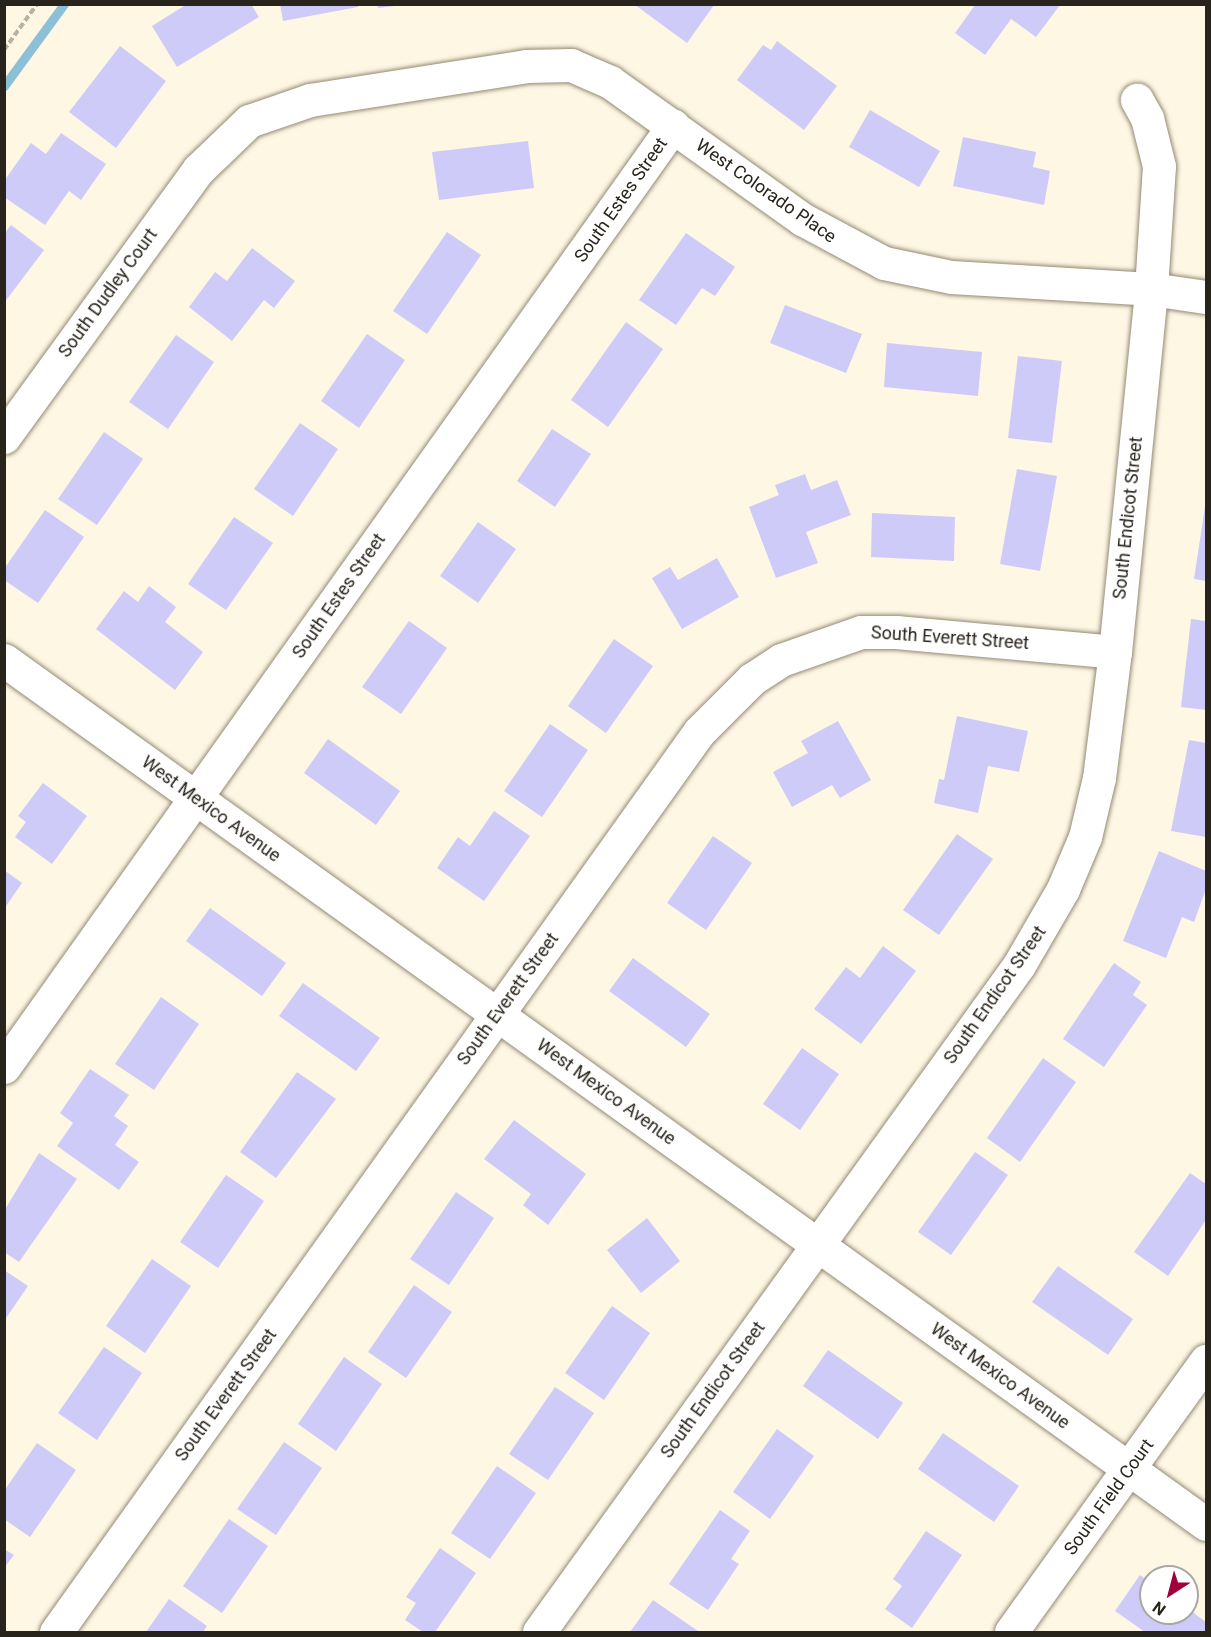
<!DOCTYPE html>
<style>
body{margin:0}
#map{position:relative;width:1211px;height:1637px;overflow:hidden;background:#fef7e4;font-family:Roboto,sans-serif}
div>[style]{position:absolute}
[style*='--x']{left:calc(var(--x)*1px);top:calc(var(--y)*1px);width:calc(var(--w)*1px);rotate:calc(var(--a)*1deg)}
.stream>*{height:9px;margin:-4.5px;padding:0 4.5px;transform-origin:4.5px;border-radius:4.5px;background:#8bc0d7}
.building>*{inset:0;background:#cfcbf9}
.path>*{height:4px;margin-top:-2px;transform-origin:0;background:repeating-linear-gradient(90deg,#b8b2a3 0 6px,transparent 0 9px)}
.roads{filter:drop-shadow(0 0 2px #938a75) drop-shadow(0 0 2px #938a75)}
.street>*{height:33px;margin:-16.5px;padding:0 16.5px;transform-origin:16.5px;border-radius:16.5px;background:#fff}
span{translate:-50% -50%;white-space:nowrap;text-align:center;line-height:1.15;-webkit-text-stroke:4.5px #fff;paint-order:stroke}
.street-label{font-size:18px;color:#28241c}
.frame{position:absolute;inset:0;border:6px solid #28241c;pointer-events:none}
.north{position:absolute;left:1139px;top:1565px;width:60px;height:60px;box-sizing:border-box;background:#fff;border:2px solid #a9a7a4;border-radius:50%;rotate:216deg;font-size:16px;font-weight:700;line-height:24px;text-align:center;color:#28241c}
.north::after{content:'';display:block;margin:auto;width:21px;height:27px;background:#a0003c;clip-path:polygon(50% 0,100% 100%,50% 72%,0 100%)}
</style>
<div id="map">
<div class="stream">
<div style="--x:4;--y:86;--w:102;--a:-53.8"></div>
</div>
<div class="building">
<div style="clip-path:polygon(187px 4px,251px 4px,259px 17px,177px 67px,152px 26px)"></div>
<div style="clip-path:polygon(280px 4px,358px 4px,358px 7px,283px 21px)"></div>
<div style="clip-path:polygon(377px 4px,395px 4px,395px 6px,378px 8px)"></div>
<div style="clip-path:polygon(635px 5px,714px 5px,687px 43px)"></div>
<div style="clip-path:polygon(975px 5px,1060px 5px,1036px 37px,1011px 19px,985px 55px,955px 33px)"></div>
<div style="clip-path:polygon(777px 41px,837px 86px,804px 130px,737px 80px,763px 45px,771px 50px)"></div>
<div style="clip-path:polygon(120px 46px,166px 81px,116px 148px,69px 112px)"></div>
<div style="clip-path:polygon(870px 110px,940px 151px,919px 187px,849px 147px)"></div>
<div style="clip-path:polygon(61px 133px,106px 164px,81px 200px,69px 191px,45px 225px,4px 197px,4px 181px,31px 143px,46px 154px)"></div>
<div style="clip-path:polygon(963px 137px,1036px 152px,1033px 167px,1050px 171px,1044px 205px,953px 186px)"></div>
<div style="clip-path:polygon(528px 141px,534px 188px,439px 200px,432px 152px)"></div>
<div style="clip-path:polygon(11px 225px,44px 250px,4px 303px,4px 234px)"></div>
<div style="clip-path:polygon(447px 232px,481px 255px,427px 334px,393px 311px)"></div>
<div style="clip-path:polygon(686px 233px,735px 267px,715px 296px,702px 288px,676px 325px,639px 300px)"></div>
<div style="clip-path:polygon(252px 248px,295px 281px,274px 308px,264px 300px,232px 341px,189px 307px,215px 272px,227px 281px)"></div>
<div style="clip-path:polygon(785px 305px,862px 334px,846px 373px,770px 343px)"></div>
<div style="clip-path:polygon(626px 322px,663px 349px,608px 427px,571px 400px)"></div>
<div style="clip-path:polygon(367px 334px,405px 360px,359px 428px,321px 401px)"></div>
<div style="clip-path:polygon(176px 335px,214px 362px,168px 429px,129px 402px)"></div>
<div style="clip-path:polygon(887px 343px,982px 352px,978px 396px,884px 387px)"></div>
<div style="clip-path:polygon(1018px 356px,1062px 361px,1052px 443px,1008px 438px)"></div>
<div style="clip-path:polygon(300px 423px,338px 449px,293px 516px,254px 489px)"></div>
<div style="clip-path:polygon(552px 429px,591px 454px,555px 507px,517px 481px)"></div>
<div style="clip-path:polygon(104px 432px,143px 459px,97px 525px,58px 499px)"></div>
<div style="clip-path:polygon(1017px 469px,1057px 476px,1040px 571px,1000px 564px)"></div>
<div style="clip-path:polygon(805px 474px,811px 490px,837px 480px,851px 515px,806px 532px,818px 563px,776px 578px,749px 507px,779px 495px,775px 485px)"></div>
<div style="clip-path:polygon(1206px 500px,1206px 581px,1194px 579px)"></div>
<div style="clip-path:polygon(45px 510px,84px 537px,38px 603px,4px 580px,4px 569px)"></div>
<div style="clip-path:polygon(872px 513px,955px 517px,954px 561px,871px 557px)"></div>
<div style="clip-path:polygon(234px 517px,273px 543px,226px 610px,188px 584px)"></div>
<div style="clip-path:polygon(478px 522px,516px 549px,478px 603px,440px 576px)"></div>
<div style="clip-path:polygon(717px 558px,739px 597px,682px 629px,652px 578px,670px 567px,678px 580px)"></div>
<div style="clip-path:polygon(149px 586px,176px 607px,165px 622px,203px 652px,175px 690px,96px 629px,124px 591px,138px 602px)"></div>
<div style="clip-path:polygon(1191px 619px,1206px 621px,1206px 710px,1181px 707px)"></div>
<div style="clip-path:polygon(409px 621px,447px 648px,401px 714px,362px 687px)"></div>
<div style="clip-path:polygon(614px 639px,653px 666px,606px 733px,568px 706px)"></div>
<div style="clip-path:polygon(957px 716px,1028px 731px,1019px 772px,988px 766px,978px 813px,934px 803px,939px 779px,944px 780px)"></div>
<div style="clip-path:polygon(838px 721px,871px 780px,840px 798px,832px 785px,792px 807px,773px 772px,808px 753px,801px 741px)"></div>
<div style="clip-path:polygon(550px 724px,588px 750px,542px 817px,504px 791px)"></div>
<div style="clip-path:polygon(328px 739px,400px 791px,376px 825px,304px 773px)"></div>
<div style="clip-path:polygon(1189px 740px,1206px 743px,1206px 837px,1171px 831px)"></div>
<div style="clip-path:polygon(43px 783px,87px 816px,52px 864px,15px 837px,26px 822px,18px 816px)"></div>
<div style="clip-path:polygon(494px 811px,530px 836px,484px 901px,437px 868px,458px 837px,470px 846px)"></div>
<div style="clip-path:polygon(957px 834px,993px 859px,939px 935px,903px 910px)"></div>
<div style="clip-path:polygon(713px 836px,752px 863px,706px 930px,667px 903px)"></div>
<div style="clip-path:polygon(1159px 851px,1206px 871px,1206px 889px,1194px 922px,1182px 917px,1166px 958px,1123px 941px)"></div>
<div style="clip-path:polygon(4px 870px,22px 883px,4px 909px)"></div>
<div style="clip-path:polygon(210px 908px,286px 963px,262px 996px,186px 941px)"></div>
<div style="clip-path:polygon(883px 946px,916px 971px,861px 1044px,814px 1009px,846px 967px,860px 978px)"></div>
<div style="clip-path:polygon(633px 958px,710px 1014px,686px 1047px,609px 991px)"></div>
<div style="clip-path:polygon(1114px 963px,1141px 982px,1133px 995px,1147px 1005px,1104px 1067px,1063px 1039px)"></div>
<div style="clip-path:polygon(303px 983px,380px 1038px,356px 1071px,279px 1016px)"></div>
<div style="clip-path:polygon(161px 997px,199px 1024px,154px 1090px,115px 1064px)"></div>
<div style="clip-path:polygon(802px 1048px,839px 1074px,800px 1130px,763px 1104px)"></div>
<div style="clip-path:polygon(1043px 1058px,1076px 1082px,1020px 1162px,987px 1138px)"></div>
<div style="clip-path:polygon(90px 1069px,129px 1095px,114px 1116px,128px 1126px,115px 1145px,139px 1162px,119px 1190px,57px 1146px,73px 1123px,60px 1113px)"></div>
<div style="clip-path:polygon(297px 1072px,336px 1099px,276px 1178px,240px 1152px)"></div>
<div style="clip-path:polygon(514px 1120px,586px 1174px,548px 1225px,523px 1205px,531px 1194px,484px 1159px)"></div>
<div style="clip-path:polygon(975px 1152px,1008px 1175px,951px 1255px,918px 1232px)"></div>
<div style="clip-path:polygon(39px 1153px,77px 1179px,19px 1262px,4px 1252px,4px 1211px)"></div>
<div style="clip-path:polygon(1190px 1173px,1206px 1184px,1206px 1220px,1168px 1276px,1134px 1252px)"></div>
<div style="clip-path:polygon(226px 1175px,264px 1201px,218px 1268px,180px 1242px)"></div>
<div style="clip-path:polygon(456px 1192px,494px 1218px,449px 1285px,410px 1259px)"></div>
<div style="clip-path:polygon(647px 1218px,680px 1261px,641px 1293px,607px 1250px)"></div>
<div style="clip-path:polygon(152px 1259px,191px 1286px,145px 1353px,106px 1326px)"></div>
<div style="clip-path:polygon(1058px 1266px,1133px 1319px,1108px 1355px,1032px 1302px)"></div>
<div style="clip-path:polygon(4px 1270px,28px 1286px,4px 1321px)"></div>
<div style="clip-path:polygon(414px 1285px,452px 1312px,406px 1378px,368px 1352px)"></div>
<div style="clip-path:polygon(612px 1306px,650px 1333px,604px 1400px,565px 1373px)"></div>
<div style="clip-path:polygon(104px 1347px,142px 1373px,97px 1440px,58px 1413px)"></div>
<div style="clip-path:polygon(828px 1350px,903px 1403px,878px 1439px,803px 1386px)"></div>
<div style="clip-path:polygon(344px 1357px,382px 1384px,336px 1451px,298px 1424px)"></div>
<div style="clip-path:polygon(555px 1387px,594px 1413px,548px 1480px,509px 1454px)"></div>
<div style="clip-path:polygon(777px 1429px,814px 1456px,770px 1519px,733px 1492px)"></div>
<div style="clip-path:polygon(943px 1433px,1019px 1486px,994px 1522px,918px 1469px)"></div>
<div style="clip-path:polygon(284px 1442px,322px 1468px,276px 1535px,237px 1509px)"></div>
<div style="clip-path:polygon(37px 1443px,76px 1470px,30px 1537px,4px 1519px,4px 1491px)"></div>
<div style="clip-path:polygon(497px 1466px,536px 1493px,490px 1559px,451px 1533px)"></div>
<div style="clip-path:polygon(720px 1510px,750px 1531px,731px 1559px,739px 1564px,708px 1610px,669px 1584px)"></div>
<div style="clip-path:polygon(229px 1519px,268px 1546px,222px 1613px,183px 1586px)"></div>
<div style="clip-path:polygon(926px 1531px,962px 1555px,912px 1628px,885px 1609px,902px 1586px,893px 1579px)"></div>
<div style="clip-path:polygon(440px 1548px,476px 1573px,435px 1632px,423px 1632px,405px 1620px,416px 1603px,406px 1597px)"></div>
<div style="clip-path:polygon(4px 1549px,14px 1555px,4px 1568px)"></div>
<div style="clip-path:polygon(1140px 1575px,1151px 1583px,1151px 1613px,1187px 1613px,1187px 1608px,1206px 1622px,1206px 1632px,1145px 1632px,1115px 1611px)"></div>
<div style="clip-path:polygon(169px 1599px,207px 1626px,203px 1632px,146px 1632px)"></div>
<div style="clip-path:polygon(653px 1600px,698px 1631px,697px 1632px,630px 1632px)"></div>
</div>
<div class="path">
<div style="--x:4;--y:50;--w:57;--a:-54.3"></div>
</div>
<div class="roads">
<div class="street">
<div style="--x:4;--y:437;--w:330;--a:-54"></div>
<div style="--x:198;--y:170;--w:71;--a:-43.9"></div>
<div style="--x:249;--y:121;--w:65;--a:-19"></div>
<div style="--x:310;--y:100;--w:219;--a:-8.9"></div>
<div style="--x:526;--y:66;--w:45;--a:-1.3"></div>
<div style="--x:571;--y:65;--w:43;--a:23.6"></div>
<div style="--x:610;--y:82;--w:236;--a:35.5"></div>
<div style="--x:802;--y:219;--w:93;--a:28.2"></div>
<div style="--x:884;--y:263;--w:68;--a:11.8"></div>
<div style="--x:951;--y:277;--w:200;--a:3.4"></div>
<div style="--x:1151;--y:289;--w:56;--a:8.3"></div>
<div style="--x:4;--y:660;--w:1480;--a:35.71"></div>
<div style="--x:4;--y:1067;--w:1155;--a:-54.59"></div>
<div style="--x:56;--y:1632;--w:1106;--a:-54.46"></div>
<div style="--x:699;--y:732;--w:75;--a:-45"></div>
<div style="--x:752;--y:679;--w:35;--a:-33"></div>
<div style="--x:781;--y:660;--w:85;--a:-19.3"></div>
<div style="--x:861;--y:632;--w:35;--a:0"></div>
<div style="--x:896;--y:632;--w:220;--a:5.2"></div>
<div style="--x:539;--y:1632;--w:822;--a:-54.26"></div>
<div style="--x:1019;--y:965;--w:88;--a:-59.9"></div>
<div style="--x:1063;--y:889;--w:56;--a:-67.1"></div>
<div style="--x:1085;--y:837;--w:61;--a:-76.7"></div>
<div style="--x:1099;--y:778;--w:127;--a:-82.8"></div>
<div style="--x:1115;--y:652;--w:365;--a:-84.3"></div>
<div style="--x:1151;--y:289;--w:123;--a:-86.3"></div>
<div style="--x:1159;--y:166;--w:49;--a:-104"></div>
<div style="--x:1147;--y:118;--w:21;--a:-119"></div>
<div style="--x:1011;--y:1632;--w:334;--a:-54.3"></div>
</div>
</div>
<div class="street-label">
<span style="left:766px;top:191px;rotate:35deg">West Colorado Place</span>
<span style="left:621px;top:200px;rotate:-55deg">South Estes Street</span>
<span style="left:108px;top:293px;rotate:-54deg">South Dudley Court</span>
<span style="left:1128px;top:518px;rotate:-84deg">South Endicot Street</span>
<span style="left:339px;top:596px;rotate:-55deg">South Estes Street</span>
<span style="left:950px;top:638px;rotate:4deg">South Everett Street</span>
<span style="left:211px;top:809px;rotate:36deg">West Mexico Avenue</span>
<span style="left:995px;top:995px;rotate:-55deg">South Endicot Street</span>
<span style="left:508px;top:999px;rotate:-54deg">South Everett Street</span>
<span style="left:606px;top:1092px;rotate:36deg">West Mexico Avenue</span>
<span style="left:1000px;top:1376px;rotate:36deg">West Mexico Avenue</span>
<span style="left:713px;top:1390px;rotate:-54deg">South Endicot Street</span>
<span style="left:226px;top:1395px;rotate:-54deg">South Everett Street</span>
<span style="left:1109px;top:1497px;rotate:-54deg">South Field Court</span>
</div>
<div class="frame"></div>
<div class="north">N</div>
</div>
